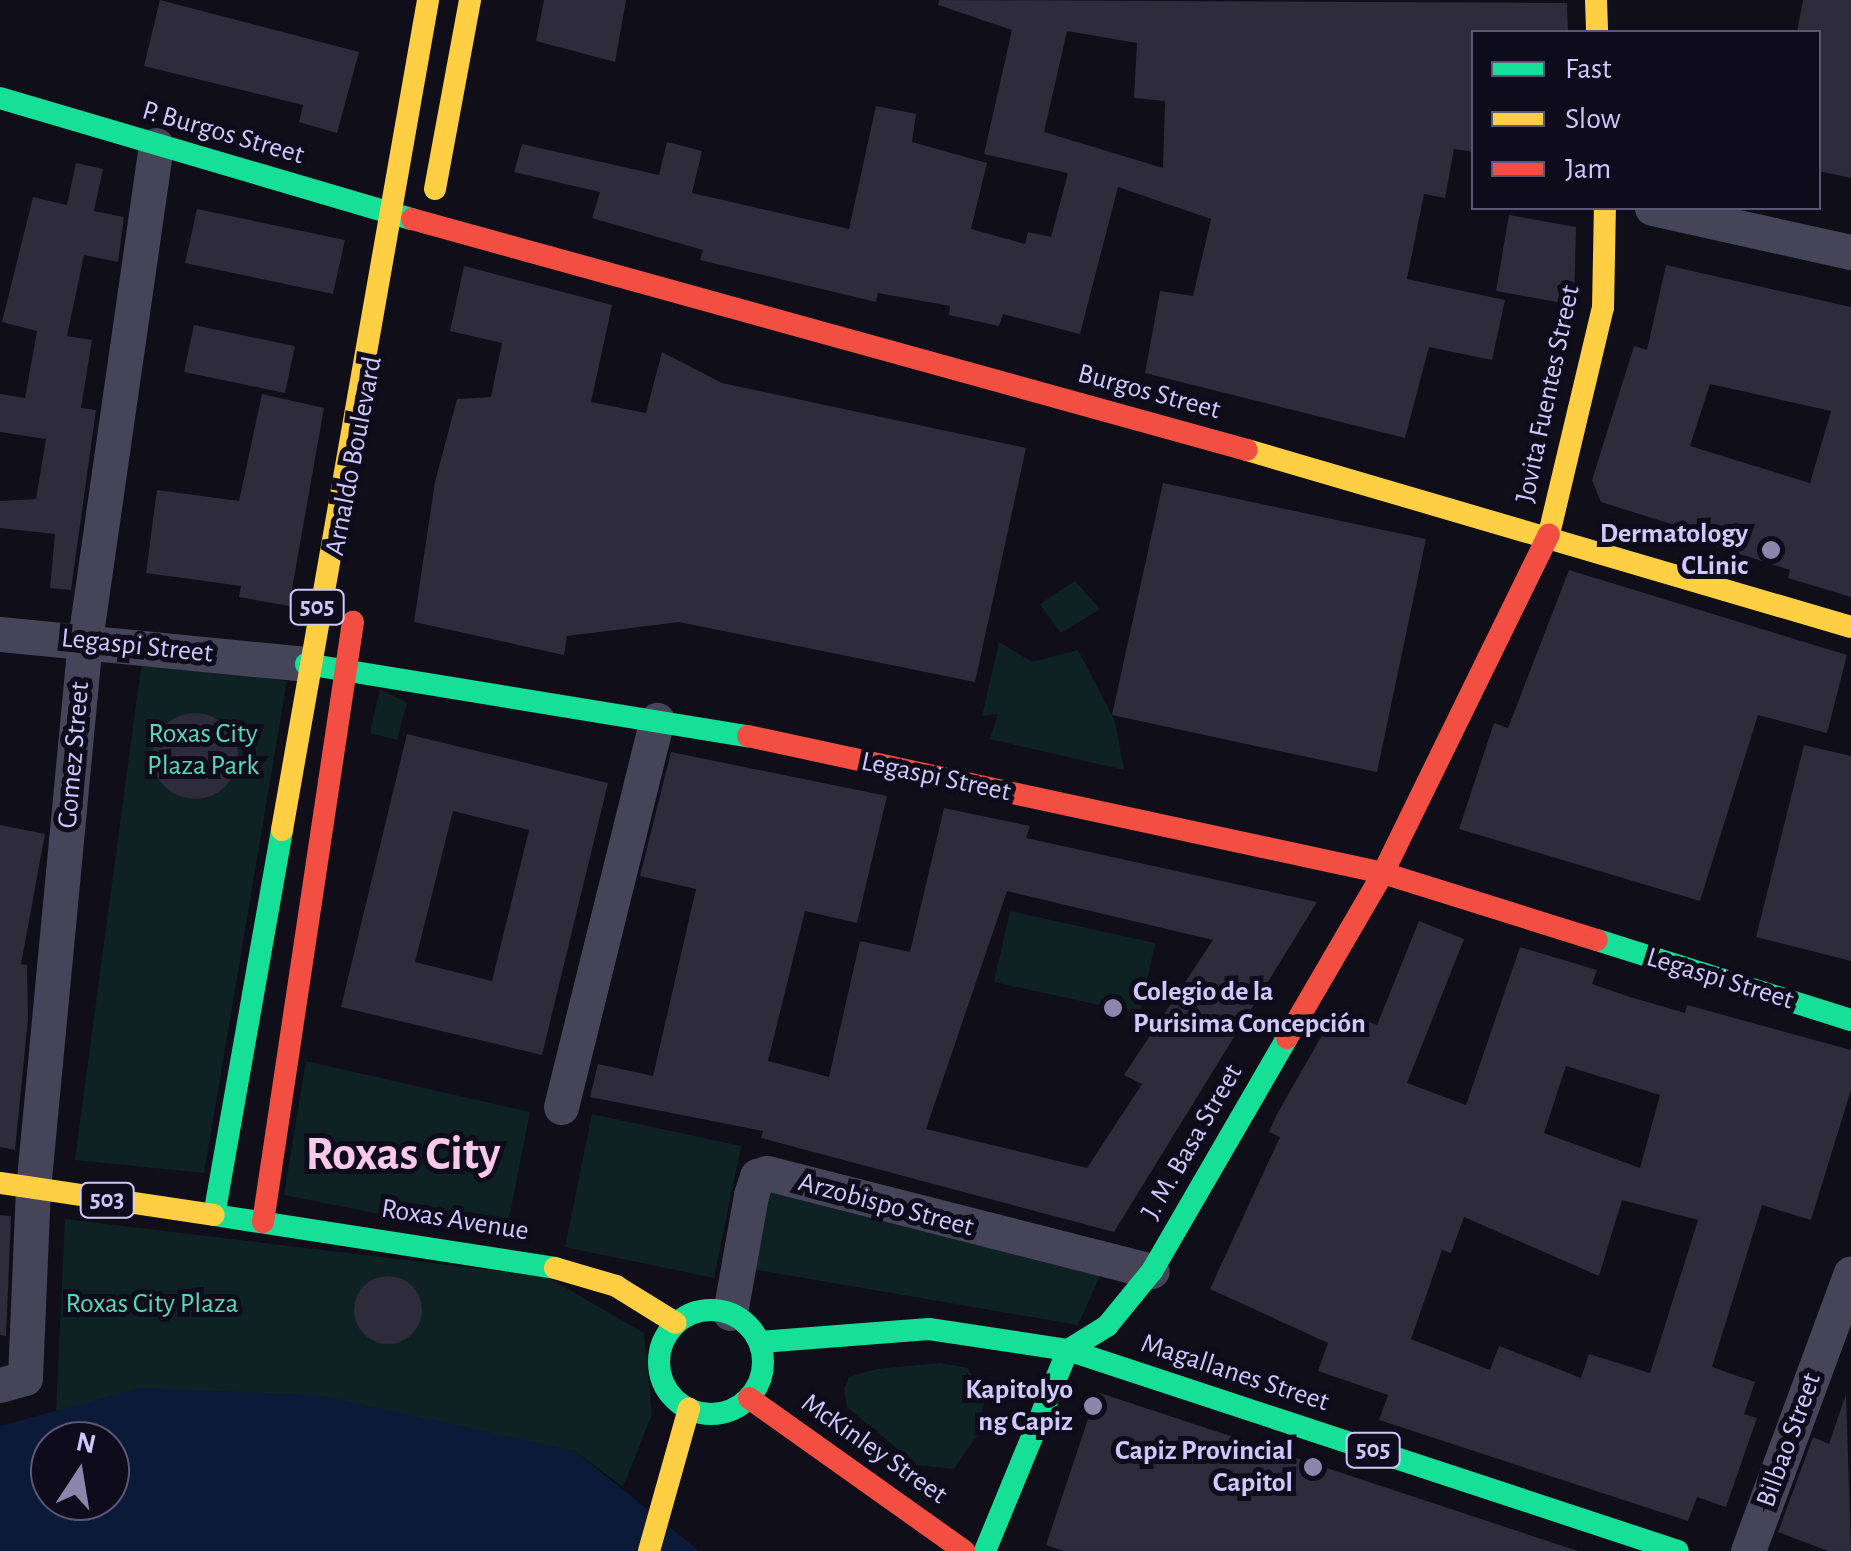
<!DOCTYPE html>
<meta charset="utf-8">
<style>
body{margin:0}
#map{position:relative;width:1851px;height:1551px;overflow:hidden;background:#100e18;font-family:"Alegreya Sans",sans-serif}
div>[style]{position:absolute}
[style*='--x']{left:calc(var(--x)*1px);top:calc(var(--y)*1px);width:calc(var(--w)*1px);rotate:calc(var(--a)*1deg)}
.green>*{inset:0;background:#0f2223}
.water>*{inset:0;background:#0b1b37}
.building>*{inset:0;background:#2e2b3b}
.round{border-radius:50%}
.street>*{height:35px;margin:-17.5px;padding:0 17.5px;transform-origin:17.5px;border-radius:17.5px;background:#454459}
.fast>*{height:22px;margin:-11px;padding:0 11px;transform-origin:11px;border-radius:11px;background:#16e098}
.fast>.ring{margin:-11px;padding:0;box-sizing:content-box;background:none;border:22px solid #16e098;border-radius:50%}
.slow>*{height:22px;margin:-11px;padding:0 11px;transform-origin:11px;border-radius:11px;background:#ffcf43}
.jam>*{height:22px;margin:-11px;padding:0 11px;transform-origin:11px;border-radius:11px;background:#f24e42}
.dots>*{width:28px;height:28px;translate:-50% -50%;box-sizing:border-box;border:5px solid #0e0b1b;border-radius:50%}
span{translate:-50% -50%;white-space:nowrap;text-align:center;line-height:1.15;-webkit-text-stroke:10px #0e0b1b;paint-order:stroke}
.shield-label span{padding:2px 8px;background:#0e0b1b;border:2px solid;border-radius:8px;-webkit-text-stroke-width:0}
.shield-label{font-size:25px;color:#cfc7fd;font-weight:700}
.street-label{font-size:28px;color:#cfc7fd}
.poi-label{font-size:28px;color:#cfc7fd;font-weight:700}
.right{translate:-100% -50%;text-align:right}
.left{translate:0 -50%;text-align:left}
.park-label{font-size:28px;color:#57dabc}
.town-label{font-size:48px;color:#fdc9e9;font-weight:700}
.legend{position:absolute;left:1471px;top:30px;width:350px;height:180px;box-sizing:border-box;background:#0e0b1b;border:2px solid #5b5675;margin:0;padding:12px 18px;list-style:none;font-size:30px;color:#cfc7fd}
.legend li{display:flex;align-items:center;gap:20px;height:50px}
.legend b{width:50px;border:2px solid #5b5675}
.north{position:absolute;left:30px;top:1421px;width:100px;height:100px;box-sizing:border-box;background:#0e0b1b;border:2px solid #5b5675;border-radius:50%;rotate:12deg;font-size:28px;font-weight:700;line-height:40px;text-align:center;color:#cfc7fd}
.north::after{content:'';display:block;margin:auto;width:35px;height:45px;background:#8c86ad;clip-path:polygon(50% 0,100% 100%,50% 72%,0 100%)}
</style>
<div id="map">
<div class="green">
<div style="clip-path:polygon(1075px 581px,1100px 609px,1061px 633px,1040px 604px)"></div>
<div style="clip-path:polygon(999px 642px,1032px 662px,1078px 650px,1115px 721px,1124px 770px,990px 739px,998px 714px,982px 716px)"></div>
<div style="clip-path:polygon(142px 660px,287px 681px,204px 1173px,75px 1160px)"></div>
<div style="clip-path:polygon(380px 689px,407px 703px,397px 740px,370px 733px)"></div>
<div style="clip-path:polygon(1010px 911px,1155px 943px,1140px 1014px,994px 982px)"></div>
<div style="clip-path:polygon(306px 1061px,530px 1112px,505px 1239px,284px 1195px)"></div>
<div style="clip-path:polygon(592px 1114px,741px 1146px,714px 1278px,565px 1247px)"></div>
<div style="clip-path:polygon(768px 1186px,1102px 1271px,1078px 1325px,752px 1269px)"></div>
<div style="clip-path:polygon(65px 1219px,547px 1277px,644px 1333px,652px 1414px,623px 1487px,575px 1451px,56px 1410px)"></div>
<div style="clip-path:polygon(940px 1363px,968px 1368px,984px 1403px,978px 1434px,954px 1469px,917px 1465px,847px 1407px,844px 1389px,849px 1377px,877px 1369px)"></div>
</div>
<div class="water">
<div style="clip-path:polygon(evenodd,139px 1388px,319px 1395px,575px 1451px,699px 1551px,0 1551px,0 1426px,139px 1388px,50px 1441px,110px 1441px,110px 1501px,50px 1501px,50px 1441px)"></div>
</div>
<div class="building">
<div style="clip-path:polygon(160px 0,359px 52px,337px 133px,299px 122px,303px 105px,144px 66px)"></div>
<div style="clip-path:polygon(544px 0,626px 0,615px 62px,536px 41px)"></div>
<div style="clip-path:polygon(evenodd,939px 0,1567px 3px,1568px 32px,1474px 32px,1474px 152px,1454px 149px,1445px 198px,1424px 194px,1407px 279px,1505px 300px,1492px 360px,1429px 347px,1405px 438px,1145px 373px,1160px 291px,1193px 296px,1211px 219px,1118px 187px,1080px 334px,1003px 314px,999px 326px,949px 315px,950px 306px,878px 293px,876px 302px,700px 260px,703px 250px,592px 218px,600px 192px,514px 172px,522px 144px,659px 175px,667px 142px,702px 151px,692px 193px,849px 229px,876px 106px,916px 114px,912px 142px,987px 163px,971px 229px,1025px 244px,1028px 232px,1051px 237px,1068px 173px,984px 154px,1012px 30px,938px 5px,939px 0,1067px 31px,1137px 43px,1134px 98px,1165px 101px,1163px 168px,1044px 132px,1067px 31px)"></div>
<div style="clip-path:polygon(1803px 0,1851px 0,1851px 178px,1818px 171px,1818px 32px,1797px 32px)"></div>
<div style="clip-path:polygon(76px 163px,103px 169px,94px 211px,124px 217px,118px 262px,84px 255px,67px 336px,92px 340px,81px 408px,96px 410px,71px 590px,50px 588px,55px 534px,0 528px,0 501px,36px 499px,46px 439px,0 432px,0 394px,25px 398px,37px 331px,2px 322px,33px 197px,67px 205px)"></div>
<div style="clip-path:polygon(197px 209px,345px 240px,333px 294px,185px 263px)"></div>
<div style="clip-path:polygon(1509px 215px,1576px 227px,1574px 305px,1496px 291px)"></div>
<div style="clip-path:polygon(evenodd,1666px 265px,1851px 307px,1851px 597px,1788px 578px,1790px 570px,1685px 537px,1687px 529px,1601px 502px,1592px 480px,1634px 346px,1647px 350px,1666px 265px,1710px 384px,1831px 411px,1810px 483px,1690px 446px,1710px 384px)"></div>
<div style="clip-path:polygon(464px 266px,612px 305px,591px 402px,646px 413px,662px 352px,722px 383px,1026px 448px,975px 682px,679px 622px,567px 636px,564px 655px,414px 622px,435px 482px,457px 399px,491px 397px,502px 343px,450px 331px)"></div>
<div style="clip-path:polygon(194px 325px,295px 346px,285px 393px,184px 372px)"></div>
<div style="clip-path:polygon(262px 394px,324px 408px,289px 606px,239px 597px,241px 586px,146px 573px,157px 490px,239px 501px)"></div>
<div style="clip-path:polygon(1163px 483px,1426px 539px,1377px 772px,1112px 715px)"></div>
<div style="clip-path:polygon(1569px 570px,1847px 655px,1827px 733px,1758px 715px,1700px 901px,1459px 829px,1494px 723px,1508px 728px)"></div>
<div class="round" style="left:152px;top:713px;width:86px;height:86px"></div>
<div style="clip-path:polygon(evenodd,407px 734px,608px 783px,542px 1055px,341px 1007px,407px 734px,453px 811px,529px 830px,492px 981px,415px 962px,453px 811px)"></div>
<div style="clip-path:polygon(1804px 745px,1851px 756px,1851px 961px,1756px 937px)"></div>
<div style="clip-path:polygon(evenodd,671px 752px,887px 796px,857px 923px,805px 911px,768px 1061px,829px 1077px,860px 941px,910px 952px,944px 808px,1030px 826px,1026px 838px,1317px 902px,1114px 1232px,761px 1138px,763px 1131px,590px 1097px,598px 1064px,653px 1076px,696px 889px,640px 876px,671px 752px,1007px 891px,1213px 940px,1124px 1075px,1142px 1084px,1087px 1168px,926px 1129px,1007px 891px)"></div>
<div style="clip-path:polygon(0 825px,45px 834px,21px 964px,27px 965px,28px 1019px,15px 1150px,0 1147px)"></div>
<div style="clip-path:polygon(evenodd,1419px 921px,1464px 939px,1407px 1083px,1466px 1105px,1520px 947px,1597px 970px,1592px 984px,1630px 997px,1685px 1013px,1687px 1005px,1851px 1050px,1851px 1090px,1811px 1220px,1762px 1205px,1712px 1367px,1755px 1382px,1744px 1414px,1757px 1418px,1726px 1507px,1697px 1497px,1688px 1521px,1379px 1420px,1388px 1395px,1318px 1371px,1328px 1343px,1210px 1289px,1280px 1137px,1269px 1132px,1277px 1114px,1337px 1009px,1377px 1025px,1419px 921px,1566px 1066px,1660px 1095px,1640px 1168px,1544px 1133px,1566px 1066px,1419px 921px,1622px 1200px,1698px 1220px,1650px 1373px,1589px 1354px,1581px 1378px,1499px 1346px,1490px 1370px,1411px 1339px,1442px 1250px,1451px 1253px,1464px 1217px,1599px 1276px,1622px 1200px)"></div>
<div style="clip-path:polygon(0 1215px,11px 1216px,6px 1336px,0 1335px)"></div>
<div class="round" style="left:354px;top:1276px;width:68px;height:68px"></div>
<div style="clip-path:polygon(1097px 1392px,1578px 1551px,1064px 1551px,1046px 1545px)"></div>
<div style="clip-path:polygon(1846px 1394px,1851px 1551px,1828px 1551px,1778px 1532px,1813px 1437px,1829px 1444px)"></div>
</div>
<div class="street">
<div style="--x:1652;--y:208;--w:204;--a:12.5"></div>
<div style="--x:0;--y:634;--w:307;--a:5.6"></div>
<div style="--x:561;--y:1107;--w:399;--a:-76.1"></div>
<div style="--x:730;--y:1313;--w:120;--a:-79.9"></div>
<div style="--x:751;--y:1195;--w:20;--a:-72"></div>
<div style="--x:757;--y:1176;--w:10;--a:-17"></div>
<div style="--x:767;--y:1173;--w:397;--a:14.3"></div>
<div style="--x:0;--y:1385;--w:26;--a:-16"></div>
<div style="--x:25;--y:1378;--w:189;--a:-87.6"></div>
<div style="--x:33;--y:1189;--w:551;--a:-84.59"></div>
<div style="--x:85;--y:640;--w:500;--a:-81.84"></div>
<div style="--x:1748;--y:1551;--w:296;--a:-69.7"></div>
</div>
<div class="fast">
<div style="--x:0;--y:98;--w:429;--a:16.4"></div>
<div style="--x:306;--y:664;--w:448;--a:9.3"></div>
<div style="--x:282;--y:830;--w:391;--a:100"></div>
<div style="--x:214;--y:1215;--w:345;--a:8.8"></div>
<div style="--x:1597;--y:940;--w:266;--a:17.5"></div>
<div class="ring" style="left:659px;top:1310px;width:82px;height:82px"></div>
<div style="--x:760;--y:1342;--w:169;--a:-4.4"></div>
<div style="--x:929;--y:1329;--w:141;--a:8.6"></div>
<div style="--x:1068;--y:1350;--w:642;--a:18.24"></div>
<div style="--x:985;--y:1551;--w:217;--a:-67.6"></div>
<div style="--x:1068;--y:1350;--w:46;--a:-31.6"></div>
<div style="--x:1107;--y:1326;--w:71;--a:-50.7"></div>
<div style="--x:1152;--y:1271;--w:269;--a:-59.9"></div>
</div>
<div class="slow">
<div style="--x:1596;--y:0;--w:32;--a:88"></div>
<div style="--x:435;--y:189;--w:192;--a:-79.5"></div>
<div style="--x:1247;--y:450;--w:629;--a:16.33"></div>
<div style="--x:1549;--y:534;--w:232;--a:-76.6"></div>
<div style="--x:1603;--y:308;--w:100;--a:-88.9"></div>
<div style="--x:282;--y:830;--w:843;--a:-80.02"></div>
<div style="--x:0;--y:1183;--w:216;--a:8.5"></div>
<div style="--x:555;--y:1268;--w:64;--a:16.4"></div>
<div style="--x:616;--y:1286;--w:70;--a:31.7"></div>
<div style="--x:649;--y:1551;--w:148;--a:-74.3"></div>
</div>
<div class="jam">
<div style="--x:412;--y:219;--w:866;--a:15.46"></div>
<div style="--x:748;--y:736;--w:650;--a:12.17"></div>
<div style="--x:1383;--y:873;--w:224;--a:17.4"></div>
<div style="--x:1287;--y:1038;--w:191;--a:-59.8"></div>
<div style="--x:1383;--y:873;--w:377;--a:-63.9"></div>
<div style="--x:263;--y:1222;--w:607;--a:-81.47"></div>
<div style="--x:749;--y:1398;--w:264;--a:35.4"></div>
</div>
<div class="dots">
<div style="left:1771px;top:550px;background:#8c86ad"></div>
<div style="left:1113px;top:1008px;background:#8c86ad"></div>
<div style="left:1093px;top:1406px;background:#8c86ad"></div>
<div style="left:1313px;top:1467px;background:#8c86ad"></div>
</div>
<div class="shield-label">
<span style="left:317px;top:607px">505</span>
<span style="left:107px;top:1200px">503</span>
<span style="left:1373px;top:1450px">505</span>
</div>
<div class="street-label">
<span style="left:223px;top:133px;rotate:16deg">P. Burgos Street</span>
<span style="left:1149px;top:392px;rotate:15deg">Burgos Street</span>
<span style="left:1548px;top:394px;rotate:-78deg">Jovita Fuentes Street</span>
<span style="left:354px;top:456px;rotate:-79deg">Arnaldo Boulevard</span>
<span style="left:137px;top:646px;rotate:6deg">Legaspi Street</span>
<span style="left:74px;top:755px;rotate:-85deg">Gomez Street</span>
<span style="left:936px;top:777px;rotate:12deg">Legaspi Street</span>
<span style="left:1720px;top:979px;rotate:17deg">Legaspi Street</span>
<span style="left:1192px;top:1142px;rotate:-60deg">J. M. Basa Street</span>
<span style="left:886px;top:1205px;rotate:15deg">Arzobispo Street</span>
<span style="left:455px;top:1220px;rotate:9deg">Roxas Avenue</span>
<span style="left:1235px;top:1373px;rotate:18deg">Magallanes Street</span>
<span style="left:1789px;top:1440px;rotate:-70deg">Bilbao Street</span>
<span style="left:874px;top:1449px;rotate:35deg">McKinley Street</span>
</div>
<div class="poi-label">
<span class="right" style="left:1748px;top:550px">Dermatology<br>CLinic</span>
<span class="left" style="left:1133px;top:1008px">Colegio de la<br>Purisima Concepción</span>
<span class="right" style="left:1073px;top:1406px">Kapitolyo<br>ng Capiz</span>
<span class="right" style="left:1293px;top:1467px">Capiz Provincial<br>Capitol</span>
</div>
<div class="park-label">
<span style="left:203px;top:750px">Roxas City<br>Plaza Park</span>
<span style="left:152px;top:1304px">Roxas City Plaza</span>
</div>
<div class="town-label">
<span style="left:403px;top:1156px">Roxas City</span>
</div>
<ul class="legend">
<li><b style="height:12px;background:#16e098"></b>Fast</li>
<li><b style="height:12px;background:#ffcf43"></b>Slow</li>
<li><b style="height:12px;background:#f24e42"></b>Jam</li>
</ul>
<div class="north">N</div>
</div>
